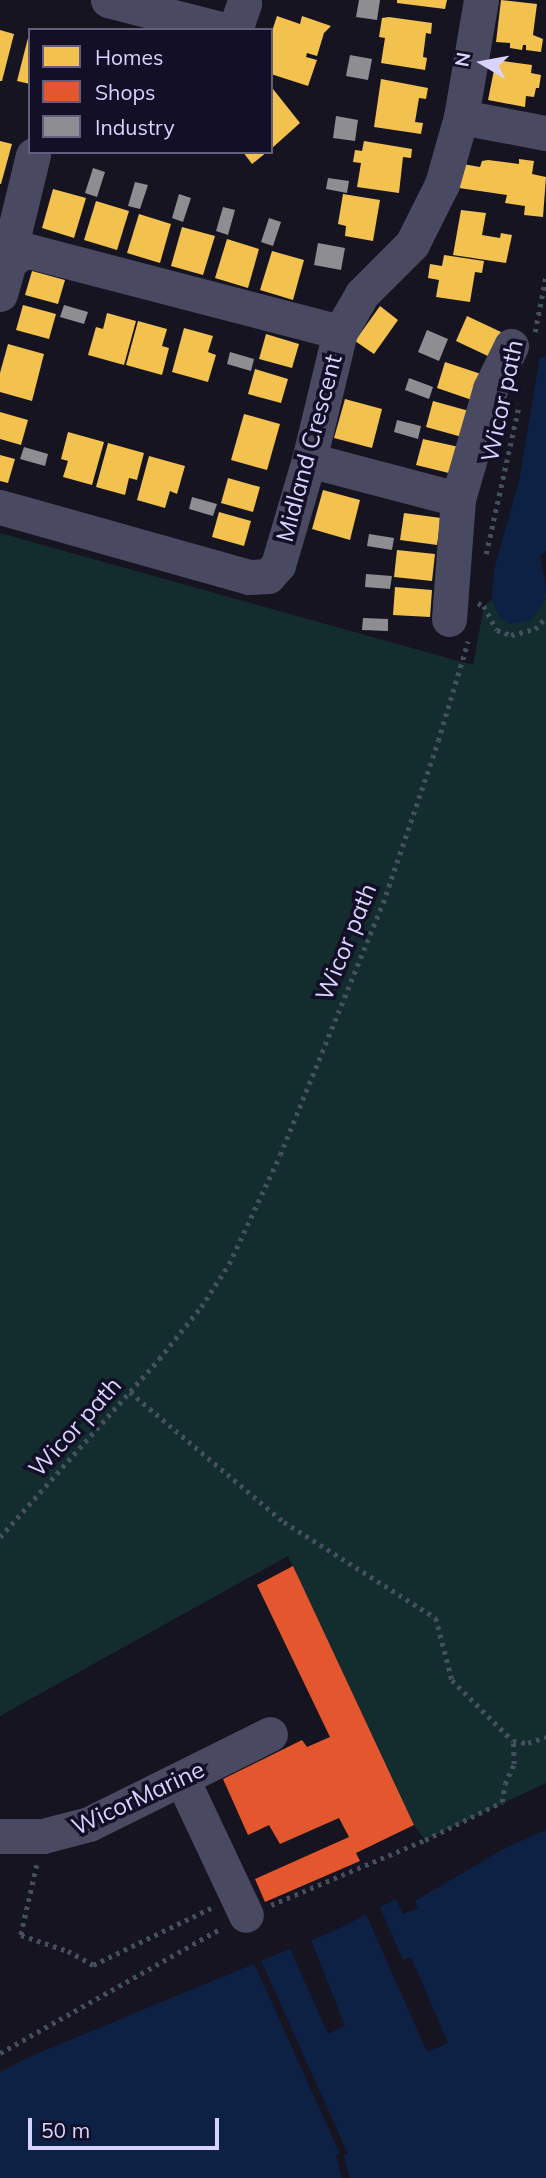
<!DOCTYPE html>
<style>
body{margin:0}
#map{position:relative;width:546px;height:2178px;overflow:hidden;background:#161421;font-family:Mulish,sans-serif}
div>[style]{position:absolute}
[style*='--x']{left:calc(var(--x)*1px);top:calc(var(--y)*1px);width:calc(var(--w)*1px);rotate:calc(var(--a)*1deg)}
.green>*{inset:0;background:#132c2d}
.water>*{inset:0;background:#0d2144}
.pier>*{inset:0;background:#161421}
.homes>*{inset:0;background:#f2c14e}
.shops>*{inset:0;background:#e4572e}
.industry>*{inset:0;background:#8d8d92}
.path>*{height:4.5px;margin-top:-2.25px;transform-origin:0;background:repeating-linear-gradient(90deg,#44505f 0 3.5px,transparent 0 8.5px)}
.minor>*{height:35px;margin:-17.5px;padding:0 17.5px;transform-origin:17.5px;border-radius:17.5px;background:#4a4962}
span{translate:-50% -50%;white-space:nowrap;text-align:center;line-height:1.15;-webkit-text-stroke:7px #130f26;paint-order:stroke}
.street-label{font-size:24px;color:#d9d4ff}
.legend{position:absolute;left:28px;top:28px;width:245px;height:126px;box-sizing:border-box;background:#130f26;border:2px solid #625e7d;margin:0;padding:9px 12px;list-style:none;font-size:21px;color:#d9d4ff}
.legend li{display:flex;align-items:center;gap:14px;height:35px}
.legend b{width:35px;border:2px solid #625e7d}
.north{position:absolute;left:448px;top:28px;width:70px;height:70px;-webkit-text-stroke:5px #130f26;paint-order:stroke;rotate:280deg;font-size:19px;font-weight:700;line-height:28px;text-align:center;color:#d9d4ff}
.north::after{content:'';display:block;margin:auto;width:24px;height:32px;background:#d9d4ff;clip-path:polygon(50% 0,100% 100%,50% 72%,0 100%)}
.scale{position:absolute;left:28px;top:2118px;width:191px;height:32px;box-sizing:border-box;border:4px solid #d9d4ff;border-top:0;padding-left:9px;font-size:21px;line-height:24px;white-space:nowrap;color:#d9d4ff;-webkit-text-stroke:5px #130f26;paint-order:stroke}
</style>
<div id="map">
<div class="green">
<div style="clip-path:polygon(0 533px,473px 665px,484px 606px,492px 599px,499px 617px,544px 602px,546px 586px,546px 1783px,425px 1840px,414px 1825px,288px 1556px,0 1716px)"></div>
</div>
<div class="water">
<div style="clip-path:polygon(540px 357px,546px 357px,546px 551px,540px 556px,546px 586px,544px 602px,530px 621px,509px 624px,499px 617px,492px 599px,494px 570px,519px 481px)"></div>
<div style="clip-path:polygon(546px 1830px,546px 2178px,0 2178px,0 2072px,29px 2057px,338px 1929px,396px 1899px,403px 1914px,418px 1908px,415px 1901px,505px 1848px)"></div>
</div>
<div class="pier">
<div style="clip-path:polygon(379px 1905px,403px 1960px,411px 1957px,448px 2043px,427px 2052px,365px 1912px)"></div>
<div style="clip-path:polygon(310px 1937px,345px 2026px,328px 2034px,289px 1946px)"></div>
<div style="clip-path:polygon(260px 1958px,348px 2154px,344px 2156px,350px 2178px,342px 2178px,336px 2156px,340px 2154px,253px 1961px)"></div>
</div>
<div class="homes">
<div style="clip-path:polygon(397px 0,447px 0,445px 9px,397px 3px)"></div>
<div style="clip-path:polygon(501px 0,537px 4px,533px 35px,543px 39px,541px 52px,526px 50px,526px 45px,523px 45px,522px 50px,510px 48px,510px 43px,496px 42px)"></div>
<div style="clip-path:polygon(277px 16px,300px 24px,302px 16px,331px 26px,324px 33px,317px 56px,307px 53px,306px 57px,317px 60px,308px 86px,271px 74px,271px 34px)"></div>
<div style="clip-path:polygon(389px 17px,432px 23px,431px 34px,426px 33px,423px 57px,427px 58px,425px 70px,381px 63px,385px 38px,379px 37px,382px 18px)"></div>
<div style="clip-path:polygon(0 30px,14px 34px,2px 81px,0 81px)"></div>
<div style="clip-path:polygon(29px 34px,30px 34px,30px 84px,17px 81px)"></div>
<div style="clip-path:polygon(496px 60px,532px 65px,531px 73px,541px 75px,539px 88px,536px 88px,534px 97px,526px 96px,525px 107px,488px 100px)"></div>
<div style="clip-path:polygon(381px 79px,428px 88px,426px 99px,419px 98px,415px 122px,423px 123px,421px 134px,374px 127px)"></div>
<div style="clip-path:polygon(273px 89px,300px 123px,271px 149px,271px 91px)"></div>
<div style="clip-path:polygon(0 141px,12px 144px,1px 184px,0 184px)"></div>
<div style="clip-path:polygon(364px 141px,412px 149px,411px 158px,403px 157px,399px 193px,357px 187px,361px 163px,353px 162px,355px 150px,362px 151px)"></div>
<div style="clip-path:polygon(243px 152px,267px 152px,252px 164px)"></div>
<div style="clip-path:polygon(519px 159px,534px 161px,532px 174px,546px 177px,543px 217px,524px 215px,525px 206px,505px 203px,507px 195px,459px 188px,463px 164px,480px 167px,482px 161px,488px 160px,519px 164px)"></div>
<div style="clip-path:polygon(53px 189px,86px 198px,74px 238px,42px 228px)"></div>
<div style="clip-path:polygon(343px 194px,380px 200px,373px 241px,345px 236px,346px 226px,338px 224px)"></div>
<div style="clip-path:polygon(96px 201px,129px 211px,117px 250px,84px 240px)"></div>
<div style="clip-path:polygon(461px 210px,486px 213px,482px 235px,500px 238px,501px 233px,512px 235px,506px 263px,453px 255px)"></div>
<div style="clip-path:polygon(139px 214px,171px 224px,160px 263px,127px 253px)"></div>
<div style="clip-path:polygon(182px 227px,215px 236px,203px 275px,171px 266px)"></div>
<div style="clip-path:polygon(227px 239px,259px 249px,248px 288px,215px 278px)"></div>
<div style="clip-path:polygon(272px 251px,304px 260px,293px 300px,260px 290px)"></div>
<div style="clip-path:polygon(444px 255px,484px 261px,482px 273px,475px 272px,470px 302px,436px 297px,439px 280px,428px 278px,430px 264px,442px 266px)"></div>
<div style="clip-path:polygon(32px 271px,65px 280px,58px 304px,25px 295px)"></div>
<div style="clip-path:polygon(23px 305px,56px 314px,49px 339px,16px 330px)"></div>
<div style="clip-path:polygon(380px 306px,398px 320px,374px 354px,355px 341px)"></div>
<div style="clip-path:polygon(107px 313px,136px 321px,124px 365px,88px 355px,96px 327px,103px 329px)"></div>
<div style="clip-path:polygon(467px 316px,501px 332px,490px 357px,456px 341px)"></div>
<div style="clip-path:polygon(138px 321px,167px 329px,162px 346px,169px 348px,162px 375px,126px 365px)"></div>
<div style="clip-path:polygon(184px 328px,213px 336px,208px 352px,216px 355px,208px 382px,172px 372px)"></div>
<div style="clip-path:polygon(266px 334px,299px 344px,292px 368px,259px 359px)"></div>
<div style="clip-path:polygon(8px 344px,44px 354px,32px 401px,0 392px,0 373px)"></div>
<div style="clip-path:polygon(445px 362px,481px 374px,472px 400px,437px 388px)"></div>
<div style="clip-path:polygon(255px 369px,288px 379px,281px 403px,248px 394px)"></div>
<div style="clip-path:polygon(345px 399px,382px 409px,372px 448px,334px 438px)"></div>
<div style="clip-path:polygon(433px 401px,469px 411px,462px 437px,426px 427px)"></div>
<div style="clip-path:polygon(0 412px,28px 420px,21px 445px,0 439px)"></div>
<div style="clip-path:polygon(244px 414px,280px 424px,267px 470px,231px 460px)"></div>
<div style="clip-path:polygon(68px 432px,104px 442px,92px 485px,63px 477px,68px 461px,61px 459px)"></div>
<div style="clip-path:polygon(423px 439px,459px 447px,453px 474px,416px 465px)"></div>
<div style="clip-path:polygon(108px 443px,144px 453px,137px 480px,129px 478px,125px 495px,96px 487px)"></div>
<div style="clip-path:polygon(0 455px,15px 459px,8px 483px,0 481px)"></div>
<div style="clip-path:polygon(149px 456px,185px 466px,177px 494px,170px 491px,165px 508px,137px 500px)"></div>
<div style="clip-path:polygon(228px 478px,260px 487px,253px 512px,221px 503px)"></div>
<div style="clip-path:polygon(323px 490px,360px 500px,350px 540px,312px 529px)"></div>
<div style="clip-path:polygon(219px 512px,251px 521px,244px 546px,212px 537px)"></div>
<div style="clip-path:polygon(404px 513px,441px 518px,437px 545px,400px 540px)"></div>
<div style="clip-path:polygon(397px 550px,435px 554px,432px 581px,394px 577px)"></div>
<div style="clip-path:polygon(395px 587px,432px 590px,430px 617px,393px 615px)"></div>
</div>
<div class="shops">
<div style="clip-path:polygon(293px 1566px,414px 1825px,356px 1853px,360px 1861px,265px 1902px,255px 1879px,349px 1837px,339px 1818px,280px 1844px,269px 1825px,248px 1835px,223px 1779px,302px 1740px,307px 1747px,330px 1737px,257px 1585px)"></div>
</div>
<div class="industry">
<div style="clip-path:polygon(359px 0,380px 0,377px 20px,356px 17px)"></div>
<div style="clip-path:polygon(350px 55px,372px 59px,368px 80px,346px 76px)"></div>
<div style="clip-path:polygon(336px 116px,358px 120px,355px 141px,333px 138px)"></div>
<div style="clip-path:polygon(93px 168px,105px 172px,97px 197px,85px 193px)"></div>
<div style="clip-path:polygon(328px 178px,349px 181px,347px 193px,326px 189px)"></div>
<div style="clip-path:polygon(135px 182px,148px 185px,140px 209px,128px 206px)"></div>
<div style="clip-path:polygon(179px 194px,191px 198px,183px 222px,172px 218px)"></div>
<div style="clip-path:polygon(223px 207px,235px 210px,228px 235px,216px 231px)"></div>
<div style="clip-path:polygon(269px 218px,281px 222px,273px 246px,261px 242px)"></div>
<div style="clip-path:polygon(318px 243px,345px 248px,341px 270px,314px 265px)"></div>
<div style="clip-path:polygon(64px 305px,88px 312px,84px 324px,60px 317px)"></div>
<div style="clip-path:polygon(427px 330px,448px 339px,439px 361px,418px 352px)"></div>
<div style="clip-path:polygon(230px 352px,254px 359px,251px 371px,227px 364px)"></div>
<div style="clip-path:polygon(409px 378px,433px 387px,429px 399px,405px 390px)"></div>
<div style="clip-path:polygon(397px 420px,421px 426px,418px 439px,394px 432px)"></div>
<div style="clip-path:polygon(24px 447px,48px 454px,45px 466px,20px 459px)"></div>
<div style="clip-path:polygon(192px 497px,217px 504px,213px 516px,189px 509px)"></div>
<div style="clip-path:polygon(369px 534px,394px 538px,392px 550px,367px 546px)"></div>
<div style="clip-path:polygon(366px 574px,392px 576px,390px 589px,365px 587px)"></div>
<div style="clip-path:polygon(363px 618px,388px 619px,388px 631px,362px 630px)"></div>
</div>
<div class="path">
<div style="--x:535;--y:332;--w:58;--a:-79.1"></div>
<div style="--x:486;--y:554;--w:153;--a:-77.5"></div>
<div style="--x:478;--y:603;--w:7;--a:27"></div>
<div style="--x:484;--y:606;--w:27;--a:62"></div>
<div style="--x:497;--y:630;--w:15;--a:20"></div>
<div style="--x:511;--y:635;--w:25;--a:-14"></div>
<div style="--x:535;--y:629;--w:16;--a:-47"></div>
<div style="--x:130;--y:1392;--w:202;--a:40.2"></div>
<div style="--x:284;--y:1522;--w:180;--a:32.3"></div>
<div style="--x:436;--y:1618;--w:64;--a:75.5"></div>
<div style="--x:452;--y:1680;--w:86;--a:45"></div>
<div style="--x:513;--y:1741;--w:15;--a:8"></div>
<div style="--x:528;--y:1743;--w:19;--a:-18"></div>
<div style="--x:0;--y:1537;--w:239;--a:-48.2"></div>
<div style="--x:159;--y:1359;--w:67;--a:-51.1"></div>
<div style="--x:201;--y:1307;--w:51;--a:-56.9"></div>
<div style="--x:229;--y:1264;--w:120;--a:-64.9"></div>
<div style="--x:280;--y:1155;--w:272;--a:-67.8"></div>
<div style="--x:383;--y:903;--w:171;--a:-71.2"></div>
<div style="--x:438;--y:741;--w:104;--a:-73.3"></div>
<div style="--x:37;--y:1865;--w:72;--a:102.9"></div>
<div style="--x:21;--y:1935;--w:50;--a:18.8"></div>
<div style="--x:68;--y:1951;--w:29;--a:29"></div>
<div style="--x:93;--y:1965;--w:131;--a:-25.8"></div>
<div style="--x:271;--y:1905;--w:167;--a:-22.9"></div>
<div style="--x:425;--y:1840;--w:86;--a:-26.3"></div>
<div style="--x:502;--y:1802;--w:18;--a:-81"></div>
<div style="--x:505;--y:1784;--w:22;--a:-66"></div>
<div style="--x:514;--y:1764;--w:23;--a:-92"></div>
<div style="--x:0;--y:2053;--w:255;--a:-29.4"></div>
</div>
<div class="minor">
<div style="--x:108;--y:0;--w:120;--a:14.5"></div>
<div style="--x:235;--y:30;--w:28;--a:-71"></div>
<div style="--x:461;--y:117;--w:86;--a:10.7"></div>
<div style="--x:18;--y:254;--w:18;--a:-106"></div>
<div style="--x:13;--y:237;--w:84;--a:-76.3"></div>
<div style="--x:0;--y:294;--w:33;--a:-74"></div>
<div style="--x:9;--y:262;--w:20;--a:-37"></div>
<div style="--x:25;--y:250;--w:325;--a:14.6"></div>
<div style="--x:309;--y:460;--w:154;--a:14.7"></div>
<div style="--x:0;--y:507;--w:259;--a:15.7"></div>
<div style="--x:249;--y:577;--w:19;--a:-3"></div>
<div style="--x:268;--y:576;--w:15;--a:-48"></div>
<div style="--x:278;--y:565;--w:109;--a:-73.6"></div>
<div style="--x:309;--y:460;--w:132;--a:-76.4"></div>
<div style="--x:340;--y:332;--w:44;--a:-59.9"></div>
<div style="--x:362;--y:294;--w:71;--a:-45"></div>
<div style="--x:412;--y:244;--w:67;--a:-63.4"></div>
<div style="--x:442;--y:184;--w:70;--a:-74.2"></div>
<div style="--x:461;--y:117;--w:119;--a:-80.3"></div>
<div style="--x:449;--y:619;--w:120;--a:-85.7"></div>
<div style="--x:458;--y:499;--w:115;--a:-73.8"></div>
<div style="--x:490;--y:389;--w:48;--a:-64"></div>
<div style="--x:182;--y:1779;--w:150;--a:64.8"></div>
<div style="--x:0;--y:1836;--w:43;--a:0"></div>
<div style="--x:43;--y:1836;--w:48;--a:-14.6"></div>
<div style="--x:89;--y:1824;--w:202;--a:-26.4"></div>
</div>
<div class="street-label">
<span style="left:502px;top:401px;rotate:-78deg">Wicor path</span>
<span style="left:309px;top:448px;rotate:-75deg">Midland Crescent</span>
<span style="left:346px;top:942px;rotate:-68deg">Wicor path</span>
<span style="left:75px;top:1427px;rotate:-48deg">Wicor path</span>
<span style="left:138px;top:1798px;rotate:-25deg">WicorMarine</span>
</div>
<ul class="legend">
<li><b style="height:19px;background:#f2c14e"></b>Homes</li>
<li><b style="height:19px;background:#e4572e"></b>Shops</li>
<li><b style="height:19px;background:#8d8d92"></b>Industry</li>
</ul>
<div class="north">N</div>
<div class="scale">50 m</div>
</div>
